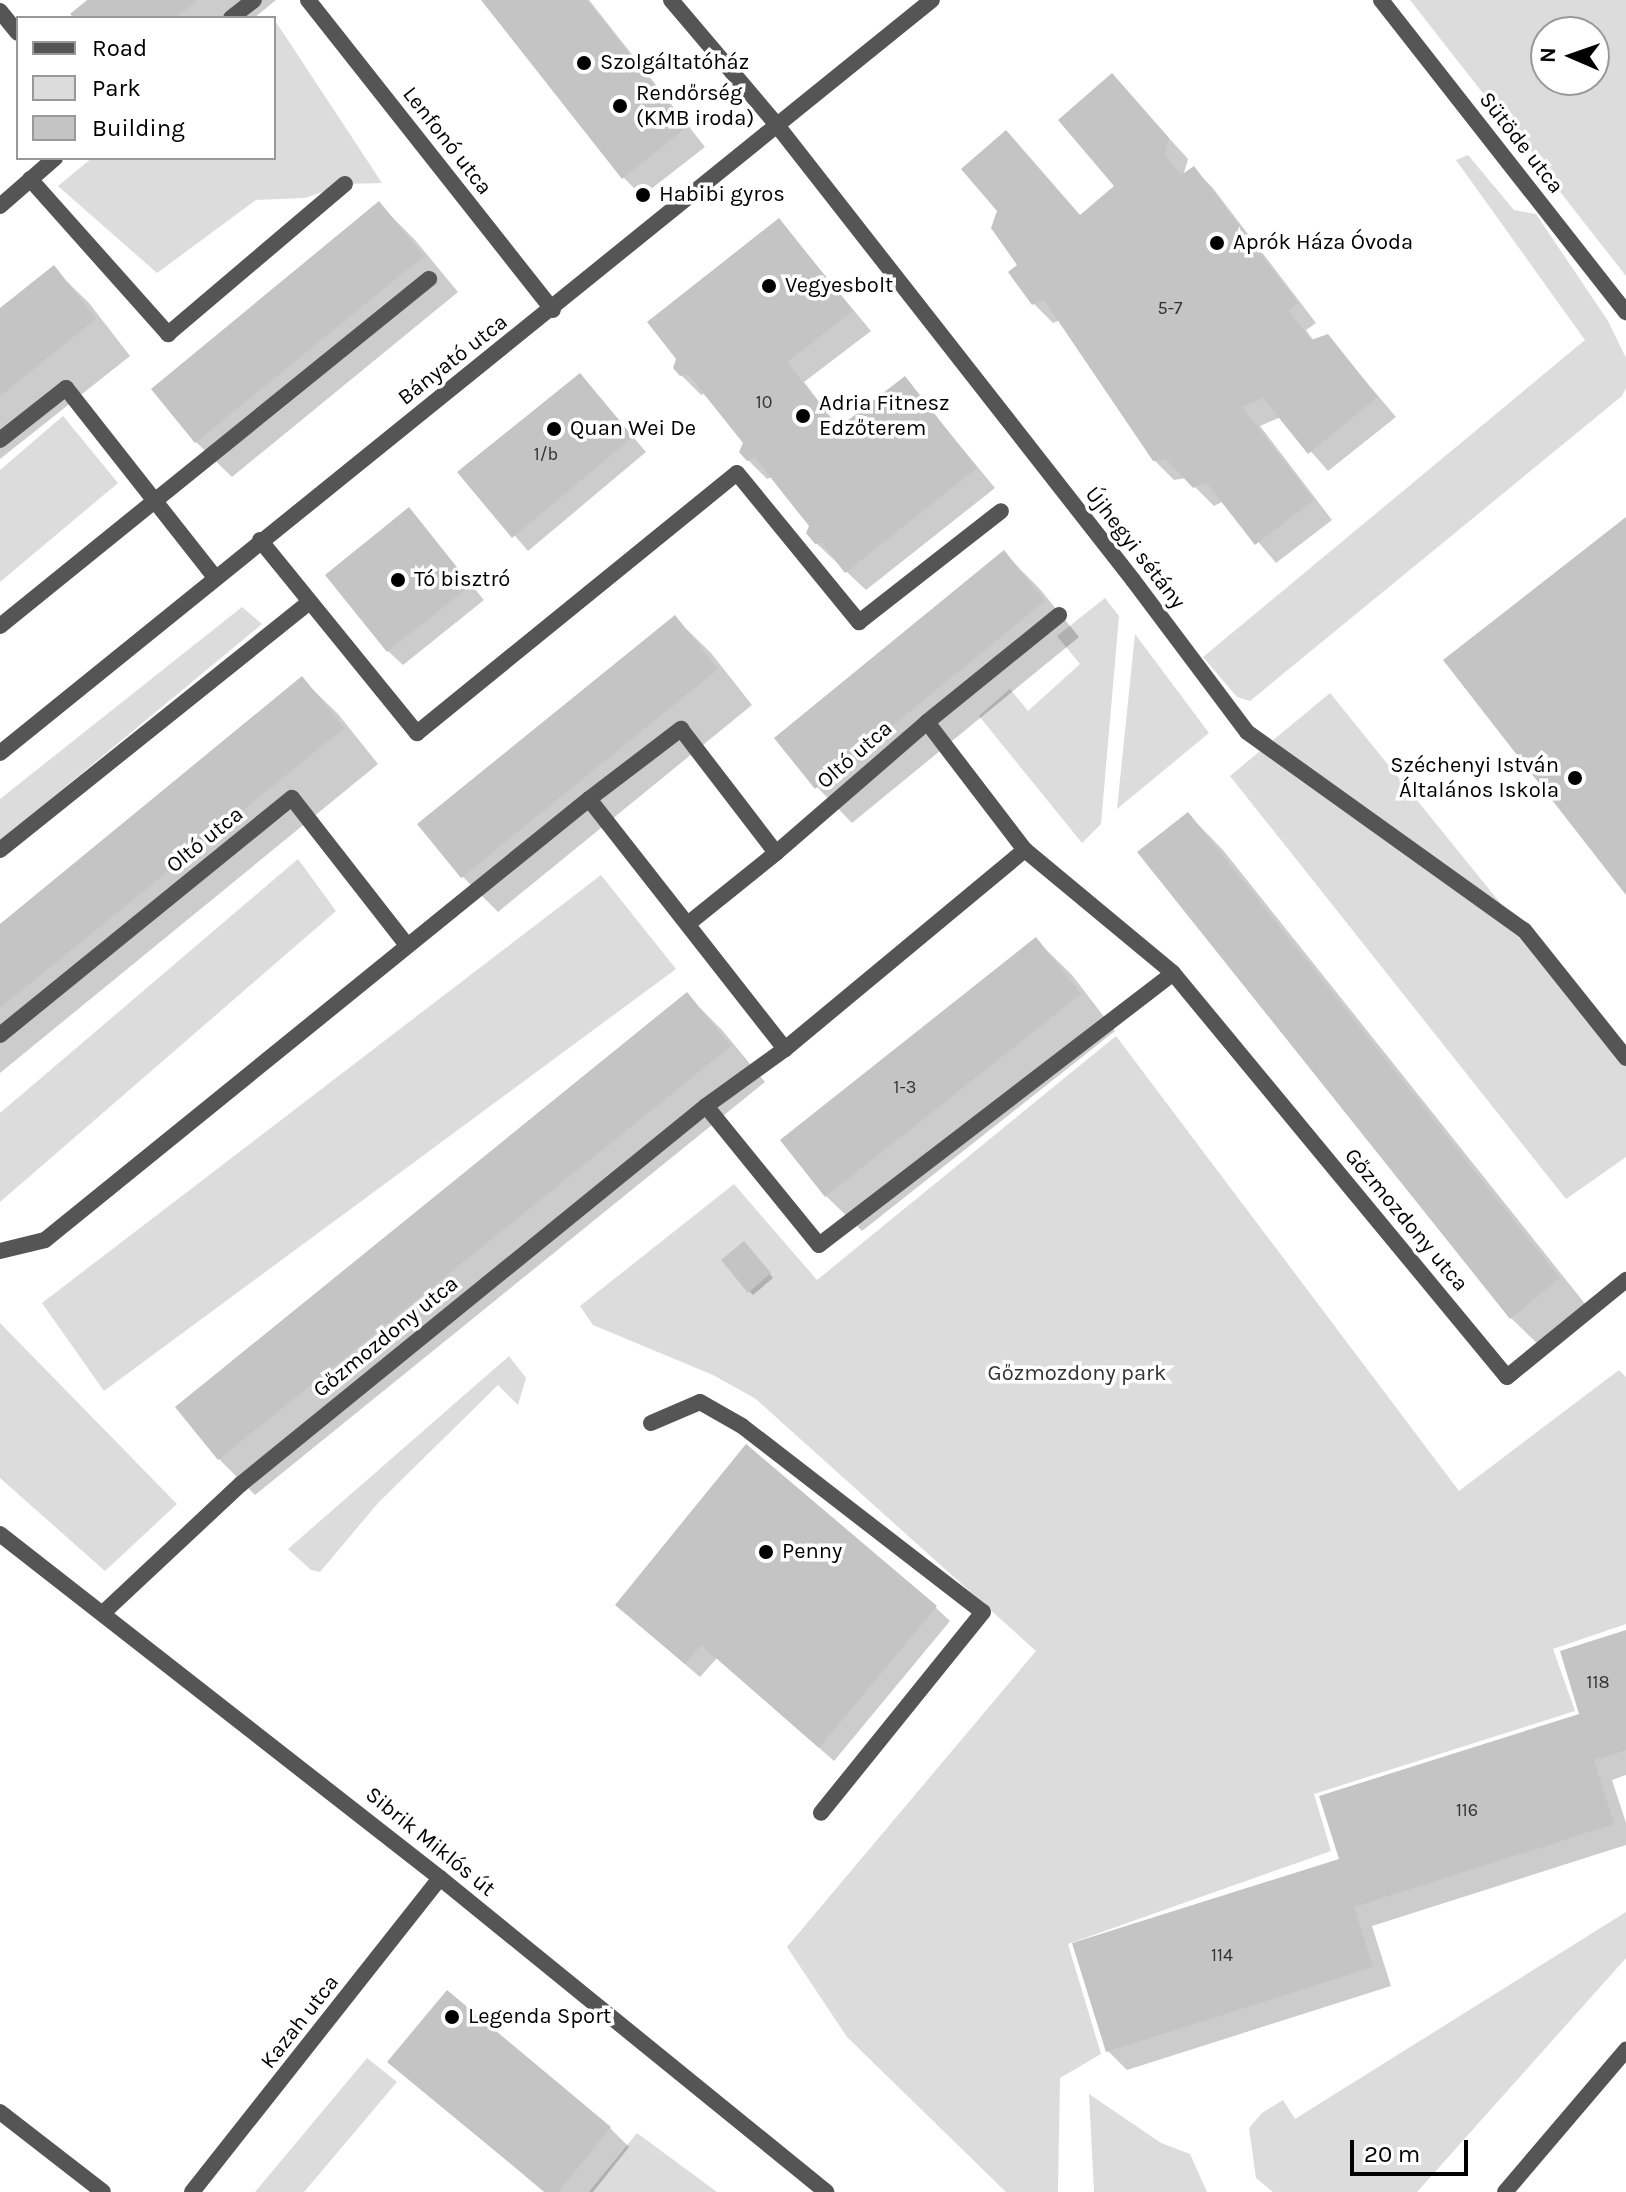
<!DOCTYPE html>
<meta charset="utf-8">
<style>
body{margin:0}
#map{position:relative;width:1626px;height:2192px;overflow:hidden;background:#fff;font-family:Karla,sans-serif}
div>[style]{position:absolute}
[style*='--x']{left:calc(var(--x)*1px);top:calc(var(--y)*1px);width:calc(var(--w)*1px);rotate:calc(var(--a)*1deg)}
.green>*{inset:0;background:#dcdcdc}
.shadow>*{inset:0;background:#0003}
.building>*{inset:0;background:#c4c4c4}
.service>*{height:16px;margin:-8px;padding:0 8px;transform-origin:8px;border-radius:8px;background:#555}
.pedestrian>*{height:16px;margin:-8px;padding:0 8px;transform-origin:8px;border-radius:8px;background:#555}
.minor>*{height:16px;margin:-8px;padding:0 8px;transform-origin:8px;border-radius:8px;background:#555}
.tertiary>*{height:16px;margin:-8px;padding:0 8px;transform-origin:8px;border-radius:8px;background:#555}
.dots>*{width:22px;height:22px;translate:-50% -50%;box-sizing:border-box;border:4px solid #fff;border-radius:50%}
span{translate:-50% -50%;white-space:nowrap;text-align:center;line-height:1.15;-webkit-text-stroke:7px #fff;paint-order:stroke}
.number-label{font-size:18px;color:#313131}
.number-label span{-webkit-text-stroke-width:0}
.poi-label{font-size:22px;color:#000}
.left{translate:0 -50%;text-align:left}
.right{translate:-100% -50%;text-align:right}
.street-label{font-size:22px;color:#000}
.park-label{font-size:22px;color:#333}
.legend{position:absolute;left:16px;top:16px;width:260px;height:144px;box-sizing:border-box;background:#fff;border:2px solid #999;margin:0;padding:10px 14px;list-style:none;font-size:24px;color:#000}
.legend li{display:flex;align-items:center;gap:16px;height:40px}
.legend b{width:40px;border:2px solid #999}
.north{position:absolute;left:1530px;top:16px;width:80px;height:80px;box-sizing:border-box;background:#fff;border:2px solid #999;border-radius:50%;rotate:272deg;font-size:22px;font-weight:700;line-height:32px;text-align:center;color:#000}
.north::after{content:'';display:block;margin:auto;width:28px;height:36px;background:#000;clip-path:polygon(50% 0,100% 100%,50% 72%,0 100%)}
.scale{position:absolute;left:1350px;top:2140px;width:118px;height:36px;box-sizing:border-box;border:4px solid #000;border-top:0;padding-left:10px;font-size:24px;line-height:28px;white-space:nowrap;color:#000;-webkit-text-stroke:6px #fff;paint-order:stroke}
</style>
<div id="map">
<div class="green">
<div style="clip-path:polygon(evenodd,1410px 0,1626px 0,1626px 276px,1410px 0,1546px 32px,1594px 32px,1594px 80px,1546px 80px,1546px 32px)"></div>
<div style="clip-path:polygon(274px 19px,382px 183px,345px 184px,305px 198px,256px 200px,157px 273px,58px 186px,92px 158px,274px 158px)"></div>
<div style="clip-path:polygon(1468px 155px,1514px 210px,1536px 214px,1608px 321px,1626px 358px,1626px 388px,1622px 396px,1250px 701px,1237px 697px,1203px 657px,1585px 340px,1456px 160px)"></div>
<div style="clip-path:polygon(63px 416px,118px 483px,0 582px,0 470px)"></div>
<div style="clip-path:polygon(1105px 598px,1119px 616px,1101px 824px,1082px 843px,979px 716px,1010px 689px,1028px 711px,1080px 664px,1057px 636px)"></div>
<div style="clip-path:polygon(242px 607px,262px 624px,0 841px,0 799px)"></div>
<div style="clip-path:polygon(1135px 634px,1209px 733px,1117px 809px)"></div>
<div style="clip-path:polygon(1330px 693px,1626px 1058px,1626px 1157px,1566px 1199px,1230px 776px)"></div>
<div style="clip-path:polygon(298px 859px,336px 911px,0 1202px,0 1113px)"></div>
<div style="clip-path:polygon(601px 875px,676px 969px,104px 1391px,42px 1303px)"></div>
<div style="clip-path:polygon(1116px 1036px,1459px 1491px,1619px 1370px,1626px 1377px,1626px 1624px,1553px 1649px,1575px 1711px,1314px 1794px,1331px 1851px,1068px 1944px,1101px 2054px,1060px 2078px,1058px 2192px,1006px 2192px,847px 2037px,787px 1947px,1036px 1651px,756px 1399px,713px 1375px,593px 1325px,580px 1306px,734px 1184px,817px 1280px)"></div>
<div style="clip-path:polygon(0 1323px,177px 1504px,105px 1571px,0 1478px)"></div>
<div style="clip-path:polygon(509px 1356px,526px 1378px,518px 1405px,498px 1385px,378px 1503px,320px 1572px,311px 1570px,288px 1549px)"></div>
<div style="clip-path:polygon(1626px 1912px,1626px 1958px,1417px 2192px,1273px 2192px,1256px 2178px,1249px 2128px,1262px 2113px,1283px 2100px,1295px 2119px)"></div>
<div style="clip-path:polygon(367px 2058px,397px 2082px,304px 2192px,255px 2192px)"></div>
<div style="clip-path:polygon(1089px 2094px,1161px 2143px,1190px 2154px,1207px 2192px,1094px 2192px)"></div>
<div style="clip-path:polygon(637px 2133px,717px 2192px,589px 2192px)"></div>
</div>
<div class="shadow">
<div style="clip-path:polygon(90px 0,276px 0,254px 18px,76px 18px)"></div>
<div style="clip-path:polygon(483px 0,589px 0,705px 147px,642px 196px,623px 177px)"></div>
<div style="clip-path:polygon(1112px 75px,1188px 159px,1183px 176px,1193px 168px,1212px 187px,1316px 323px,1306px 330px,1314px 341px,1328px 337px,1396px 417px,1328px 471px,1281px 417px,1260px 426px,1332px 520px,1276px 563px,1224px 501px,1214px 506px,1186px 478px,1174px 480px,1154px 460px,1060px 320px,1053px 323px,1034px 304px,1000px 211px,1006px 132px,1081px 217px,1117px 186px)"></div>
<div style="clip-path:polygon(379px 204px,415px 240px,458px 292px,232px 477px,196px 442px)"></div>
<div style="clip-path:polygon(779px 220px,871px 331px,804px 382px,840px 429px,905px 379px,995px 488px,866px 590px,816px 543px,811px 526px,772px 477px,767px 479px,748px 460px,745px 442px,706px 393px,701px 395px,681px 375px)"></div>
<div style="clip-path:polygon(53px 268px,89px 303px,130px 356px,0 459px,0 311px)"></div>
<div style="clip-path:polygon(594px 391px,646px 452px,528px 551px,460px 472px)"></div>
<div style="clip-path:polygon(409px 510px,484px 600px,403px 665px,388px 651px)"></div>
<div style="clip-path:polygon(1004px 553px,1039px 588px,1079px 637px,852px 823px,817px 787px)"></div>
<div style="clip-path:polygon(675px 618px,711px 653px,752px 705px,498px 912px,462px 876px)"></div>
<div style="clip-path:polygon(302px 679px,338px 714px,378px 764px,0 1073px,0 926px)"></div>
<div style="clip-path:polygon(1188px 814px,1223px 850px,1594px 1315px,1547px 1353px,1511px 1318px)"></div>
<div style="clip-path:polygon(1036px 940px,1072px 975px,1115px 1031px,862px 1231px,826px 1196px)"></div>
<div style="clip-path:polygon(687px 995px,722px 1030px,765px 1082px,255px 1495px,219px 1459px,178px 1407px)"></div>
<div style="clip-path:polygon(748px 1248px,773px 1278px,753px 1295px,749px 1291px)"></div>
<div style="clip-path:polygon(935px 1607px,950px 1621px,834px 1761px,717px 1658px,700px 1677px,632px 1619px)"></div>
<div style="clip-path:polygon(1626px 1632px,1626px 1775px,1612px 1780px,1626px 1823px,1626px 1845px,1372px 1926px,1391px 1986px,1127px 2070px,1108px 2051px,1341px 1860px,1582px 1715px)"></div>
<div style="clip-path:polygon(390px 2062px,610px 2128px,629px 2147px,593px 2192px,544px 2192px)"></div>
</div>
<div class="building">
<div style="clip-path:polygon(87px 0,197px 0,175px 18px,74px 18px,70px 14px)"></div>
<div style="clip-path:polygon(481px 0,587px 0,687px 127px,622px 179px)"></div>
<div style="clip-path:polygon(1112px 73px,1169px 138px,1165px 154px,1181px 175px,1194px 166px,1298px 303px,1288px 310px,1311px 340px,1328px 334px,1378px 397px,1308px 454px,1263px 398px,1242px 407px,1314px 500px,1255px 545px,1206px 482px,1193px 488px,1166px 459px,1153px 461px,1044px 300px,1032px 305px,1008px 272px,1017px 265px,991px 228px,997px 211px,961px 169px,1006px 130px,1080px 215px,1114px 186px,1058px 120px)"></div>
<div style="clip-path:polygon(379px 201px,424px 256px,195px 443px,151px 389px)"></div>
<div style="clip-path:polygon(779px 218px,853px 311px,787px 362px,838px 428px,905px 376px,977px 468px,845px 573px,822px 543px,815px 544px,806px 533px,809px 526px,755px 458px,747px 461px,739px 452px,743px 443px,688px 374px,680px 376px,673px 368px,676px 359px,647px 322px)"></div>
<div style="clip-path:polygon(54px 265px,96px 319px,0 396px,0 308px)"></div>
<div style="clip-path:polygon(580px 373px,633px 437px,512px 538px,457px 472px)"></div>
<div style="clip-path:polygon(409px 507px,471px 585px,387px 652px,325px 575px)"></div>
<div style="clip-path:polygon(1626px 517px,1626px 895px,1443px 660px)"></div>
<div style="clip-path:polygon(1004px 550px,1045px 601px,815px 789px,774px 738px)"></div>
<div style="clip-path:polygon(675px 615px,718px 669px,461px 878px,417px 824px)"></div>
<div style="clip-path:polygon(302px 676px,344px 728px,0 1008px,0 924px)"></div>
<div style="clip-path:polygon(1188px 812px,1560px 1278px,1510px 1319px,1137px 852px)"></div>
<div style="clip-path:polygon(1036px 937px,1081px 994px,825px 1197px,780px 1140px)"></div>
<div style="clip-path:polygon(687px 992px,731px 1046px,218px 1460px,175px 1407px)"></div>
<div style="clip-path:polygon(744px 1241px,771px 1273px,748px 1293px,721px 1260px)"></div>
<div style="clip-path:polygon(746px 1444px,937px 1606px,819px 1748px,701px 1645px,685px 1664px,615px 1605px)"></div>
<div style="clip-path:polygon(1626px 1630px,1626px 1750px,1594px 1760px,1614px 1824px,1354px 1907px,1373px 1967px,1106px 2052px,1072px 1943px,1339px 1859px,1319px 1796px,1579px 1714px,1560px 1651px)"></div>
<div style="clip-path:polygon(447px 1990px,611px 2127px,558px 2192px,545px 2192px,387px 2062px)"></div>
</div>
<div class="service">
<div style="--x:308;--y:0;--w:395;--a:51.7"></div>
<div style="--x:30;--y:179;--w:208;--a:48.3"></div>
<div style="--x:168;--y:334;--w:232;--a:-40.3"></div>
<div style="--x:0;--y:206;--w:73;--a:-41.1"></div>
<div style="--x:260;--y:540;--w:249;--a:50.9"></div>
<div style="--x:417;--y:733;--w:412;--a:-39.1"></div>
<div style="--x:737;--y:473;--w:193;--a:50.7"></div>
<div style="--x:859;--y:622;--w:180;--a:-38"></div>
<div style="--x:0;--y:850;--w:397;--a:-38.7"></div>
<div style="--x:706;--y:1106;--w:179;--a:50.9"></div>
<div style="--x:819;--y:1245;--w:446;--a:-37.5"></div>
<div style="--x:651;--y:1423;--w:53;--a:-23.2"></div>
<div style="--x:700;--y:1402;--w:48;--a:29.7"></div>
<div style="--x:742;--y:1426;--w:304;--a:37.7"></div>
<div style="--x:983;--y:1612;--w:258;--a:128.9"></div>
<div style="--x:0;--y:2112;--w:130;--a:37.8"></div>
</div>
<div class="pedestrian">
<div style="--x:671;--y:0;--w:162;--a:49.7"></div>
<div style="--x:776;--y:124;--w:579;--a:51.94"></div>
<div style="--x:1133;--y:580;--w:190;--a:53.1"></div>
<div style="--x:1247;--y:732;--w:340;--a:35.6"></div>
<div style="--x:1524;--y:930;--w:164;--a:51.4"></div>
</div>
<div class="minor">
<div style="--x:1381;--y:0;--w:397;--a:51.9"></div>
<div style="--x:0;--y:11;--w:28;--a:51"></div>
<div style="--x:231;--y:18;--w:29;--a:-38"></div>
<div style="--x:0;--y:440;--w:84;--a:-38.2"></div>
<div style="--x:66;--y:388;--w:239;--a:51.8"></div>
<div style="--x:0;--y:626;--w:552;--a:-38.97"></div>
<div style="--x:927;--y:722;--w:170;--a:-39"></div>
<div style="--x:0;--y:753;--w:1198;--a:-38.94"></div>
<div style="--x:589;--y:799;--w:116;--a:-37.3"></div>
<div style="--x:681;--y:729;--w:156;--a:52.5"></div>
<div style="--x:689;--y:923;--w:112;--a:-38.8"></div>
<div style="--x:776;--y:853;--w:200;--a:-40.9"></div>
<div style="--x:927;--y:722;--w:161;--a:52.6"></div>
<div style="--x:1025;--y:850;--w:192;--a:39.7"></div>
<div style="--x:1173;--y:973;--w:524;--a:50.42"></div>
<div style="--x:1507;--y:1377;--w:154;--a:-39.2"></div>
<div style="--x:0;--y:1035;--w:376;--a:-39.1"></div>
<div style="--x:292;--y:798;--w:187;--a:52"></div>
<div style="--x:0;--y:1251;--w:46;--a:-13.7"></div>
<div style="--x:45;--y:1240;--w:700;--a:-39.03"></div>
<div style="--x:589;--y:799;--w:318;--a:51.9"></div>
<div style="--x:103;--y:1613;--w:189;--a:-43.1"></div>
<div style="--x:241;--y:1484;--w:599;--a:-39.11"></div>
<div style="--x:706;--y:1106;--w:97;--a:-35.8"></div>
<div style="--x:785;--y:1049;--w:312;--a:-39.7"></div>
<div style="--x:192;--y:2192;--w:400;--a:-51.7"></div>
<div style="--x:1505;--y:2192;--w:187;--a:-49.6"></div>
</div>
<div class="tertiary">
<div style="--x:0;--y:1534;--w:559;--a:38.02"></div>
<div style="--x:440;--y:1878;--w:498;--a:39.1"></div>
</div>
<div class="dots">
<div style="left:584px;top:63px;background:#000"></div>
<div style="left:620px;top:106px;background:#000"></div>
<div style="left:643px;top:195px;background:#000"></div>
<div style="left:1217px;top:243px;background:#000"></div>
<div style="left:769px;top:286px;background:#000"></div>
<div style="left:803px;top:416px;background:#000"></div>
<div style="left:554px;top:429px;background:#000"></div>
<div style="left:398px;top:580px;background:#000"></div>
<div style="left:1575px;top:778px;background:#000"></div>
<div style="left:766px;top:1552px;background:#000"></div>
<div style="left:452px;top:2017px;background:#000"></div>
</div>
<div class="number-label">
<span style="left:1170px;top:308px">5-7</span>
<span style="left:764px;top:402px">10</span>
<span style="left:546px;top:454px">1/b</span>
<span style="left:905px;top:1087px">1-3</span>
<span style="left:1598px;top:1682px">118</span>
<span style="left:1467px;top:1810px">116</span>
<span style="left:1222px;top:1955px">114</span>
</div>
<div class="poi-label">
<span class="left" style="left:600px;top:63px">Szolgáltatóház</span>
<span class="left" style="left:636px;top:106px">Rendőrség<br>(KMB iroda)</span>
<span class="left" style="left:659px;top:195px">Habibi gyros</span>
<span class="left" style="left:1233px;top:243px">Aprók Háza Óvoda</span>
<span class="left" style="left:785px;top:286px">Vegyesbolt</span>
<span class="left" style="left:819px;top:416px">Adria Fitnesz<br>Edzőterem</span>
<span class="left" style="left:570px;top:429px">Quan Wei De</span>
<span class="left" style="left:414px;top:580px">Tó bisztró</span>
<span class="right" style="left:1559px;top:778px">Széchenyi István<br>Általános Iskola</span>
<span class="left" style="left:782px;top:1552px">Penny</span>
<span class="left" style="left:468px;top:2017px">Legenda Sport</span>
</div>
<div class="street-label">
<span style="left:447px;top:141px;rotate:52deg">Lenfonó utca</span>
<span style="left:1521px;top:143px;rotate:52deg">Sütöde utca</span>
<span style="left:453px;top:360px;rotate:-38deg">Bányató utca</span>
<span style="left:1135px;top:548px;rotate:52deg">Újhegyi sétány</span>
<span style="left:855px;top:755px;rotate:-41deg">Oltó utca</span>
<span style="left:205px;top:840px;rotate:-39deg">Oltó utca</span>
<span style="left:1406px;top:1220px;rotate:50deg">Gőzmozdony utca</span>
<span style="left:386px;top:1337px;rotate:-39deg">Gőzmozdony utca</span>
<span style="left:430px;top:1842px;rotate:39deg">Sibrik Miklós út</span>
<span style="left:300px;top:2022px;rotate:-52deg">Kazah utca</span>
</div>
<div class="park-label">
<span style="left:1077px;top:1374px">Gőzmozdony park</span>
</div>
<ul class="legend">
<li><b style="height:10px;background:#555"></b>Road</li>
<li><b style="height:22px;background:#dcdcdc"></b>Park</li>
<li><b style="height:22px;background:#c4c4c4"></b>Building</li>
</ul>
<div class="north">N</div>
<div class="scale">20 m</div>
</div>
